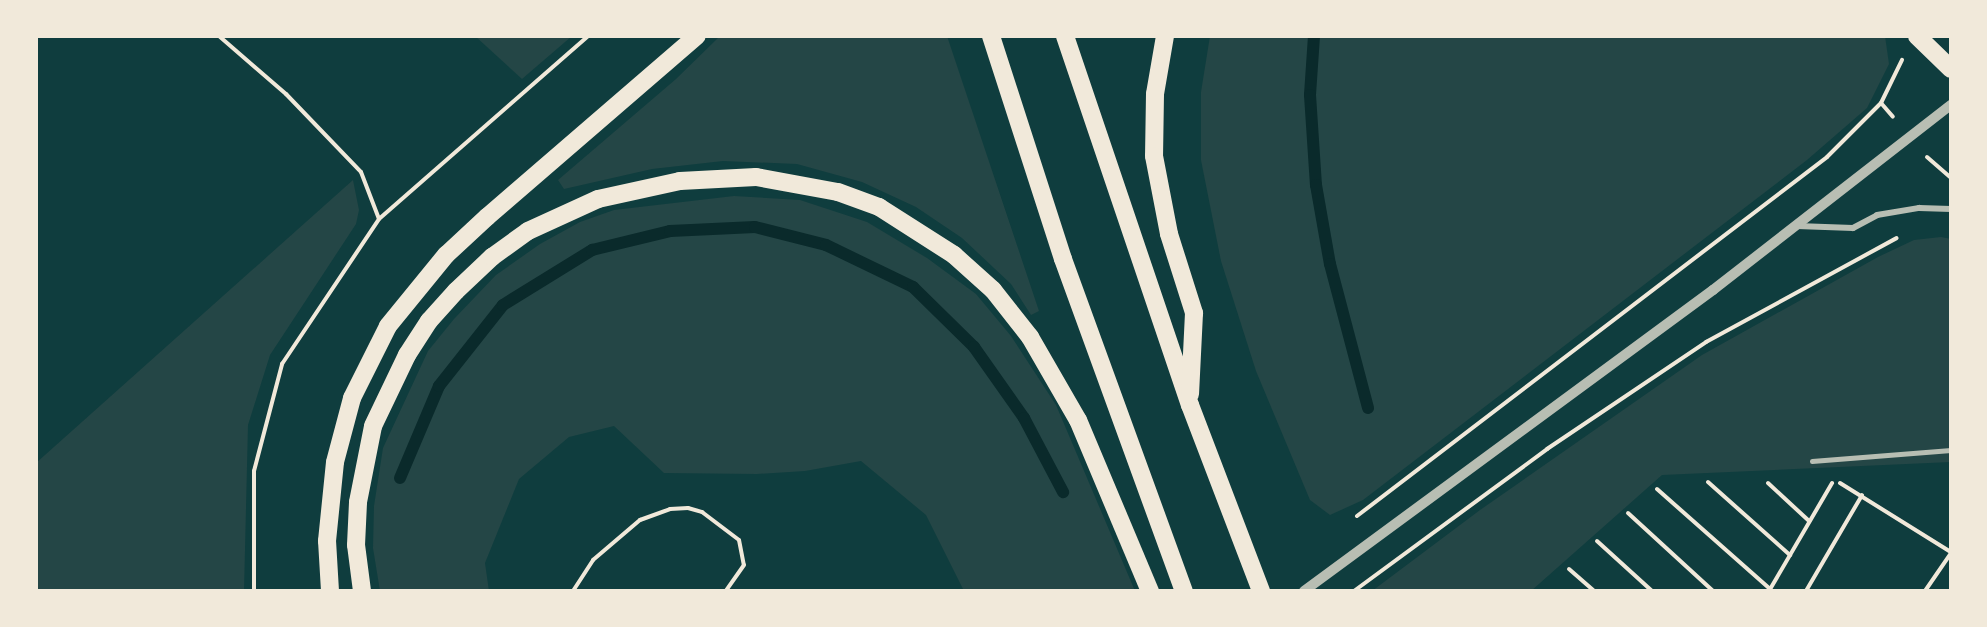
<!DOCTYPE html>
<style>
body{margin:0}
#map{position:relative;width:1987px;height:627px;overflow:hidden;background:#0f3d3e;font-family:Jost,sans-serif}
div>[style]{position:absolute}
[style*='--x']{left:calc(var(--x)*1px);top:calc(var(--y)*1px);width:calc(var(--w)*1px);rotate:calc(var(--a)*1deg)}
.green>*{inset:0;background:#244646}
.stream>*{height:12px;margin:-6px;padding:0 6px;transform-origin:6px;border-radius:6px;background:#0a2a2b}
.path>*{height:4px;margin:-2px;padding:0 2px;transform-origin:2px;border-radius:2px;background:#f1e9da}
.service>*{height:4.5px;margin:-2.25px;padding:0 2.25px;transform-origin:2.25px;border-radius:2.25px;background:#b8beb3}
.minor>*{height:6px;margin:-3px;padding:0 3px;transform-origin:3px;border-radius:3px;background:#b8beb3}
.tertiary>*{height:10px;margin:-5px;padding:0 5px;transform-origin:5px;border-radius:5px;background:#b8beb3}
.motorway>*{height:18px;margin:-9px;padding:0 9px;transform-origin:9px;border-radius:9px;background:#f1e9da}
span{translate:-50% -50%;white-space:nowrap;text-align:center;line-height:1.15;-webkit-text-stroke:5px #f1e9da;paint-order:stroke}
.frame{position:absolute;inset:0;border:38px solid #f1e9da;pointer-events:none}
</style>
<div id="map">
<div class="green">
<div style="clip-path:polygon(475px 36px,572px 36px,522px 79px)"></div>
<div style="clip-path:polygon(720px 36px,947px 36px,1039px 311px,1031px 315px,1011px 284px,962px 238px,916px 207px,862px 182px,797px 164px,723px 161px,652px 169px,564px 189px,558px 180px,676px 79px)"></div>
<div style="clip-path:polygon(1210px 36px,1885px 36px,1889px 64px,1867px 108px,1807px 160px,1363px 500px,1330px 515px,1310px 500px,1256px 371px,1221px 261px,1201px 160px,1201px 92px)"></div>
<div style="clip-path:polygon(353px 180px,359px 210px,356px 224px,270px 355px,248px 425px,244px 591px,36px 591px,36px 463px)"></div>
<div style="clip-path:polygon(734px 196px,800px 200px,867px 222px,927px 258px,976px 294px,1011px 336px,1056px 405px,1135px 591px,964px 591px,926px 515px,861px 461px,805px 471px,757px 474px,664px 473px,614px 426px,569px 437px,519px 479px,485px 563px,489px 591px,380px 591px,373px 548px,374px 506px,383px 448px,428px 351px,454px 319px,496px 275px,540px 244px,580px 222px,614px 210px)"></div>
<div style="clip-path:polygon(1941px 237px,1951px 239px,1951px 462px,1662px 475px,1531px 591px,1372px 591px,1480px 510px,1702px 355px,1878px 257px,1914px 240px)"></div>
</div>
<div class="stream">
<div style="--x:1314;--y:36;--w:59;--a:93.9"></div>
<div style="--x:1310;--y:95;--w:90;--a:86.2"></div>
<div style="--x:1316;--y:185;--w:80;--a:80"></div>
<div style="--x:1330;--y:264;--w:149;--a:75.2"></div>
<div style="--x:400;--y:478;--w:100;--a:-67"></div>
<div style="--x:439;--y:386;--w:103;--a:-51.7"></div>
<div style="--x:503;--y:305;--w:105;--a:-31.7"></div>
<div style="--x:592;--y:250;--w:80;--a:-13.7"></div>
<div style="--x:670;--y:231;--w:85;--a:-2.7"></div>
<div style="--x:755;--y:227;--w:73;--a:14.2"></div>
<div style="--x:826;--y:245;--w:97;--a:25.8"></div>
<div style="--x:913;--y:287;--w:86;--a:44.5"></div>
<div style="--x:974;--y:347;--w:87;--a:54.8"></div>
<div style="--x:1024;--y:418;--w:84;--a:62.2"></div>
</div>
<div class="path">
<div style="--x:219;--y:36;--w:89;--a:40.9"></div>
<div style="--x:286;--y:94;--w:108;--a:46.1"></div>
<div style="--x:361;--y:172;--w:50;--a:69"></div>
<div style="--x:1881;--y:103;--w:18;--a:49"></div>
<div style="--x:1927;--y:157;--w:32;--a:41"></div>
<div style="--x:1708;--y:482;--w:110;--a:41.7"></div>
<div style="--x:1768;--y:483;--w:56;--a:42.8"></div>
<div style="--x:1840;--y:483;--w:131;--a:31.9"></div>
<div style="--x:1657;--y:489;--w:151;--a:41.5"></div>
<div style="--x:1628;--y:513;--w:115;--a:42.5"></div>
<div style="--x:1357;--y:516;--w:591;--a:-37.37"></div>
<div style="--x:1827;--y:157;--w:76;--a:-45"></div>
<div style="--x:1881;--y:103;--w:48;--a:-64"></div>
<div style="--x:1597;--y:541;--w:74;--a:42.3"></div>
<div style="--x:1569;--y:569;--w:33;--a:41"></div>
<div style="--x:254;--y:591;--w:120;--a:-90"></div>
<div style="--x:254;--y:471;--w:111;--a:-75.3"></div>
<div style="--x:282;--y:364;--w:174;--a:-56.2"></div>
<div style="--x:379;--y:219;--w:278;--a:-41.2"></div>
<div style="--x:573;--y:591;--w:37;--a:-57"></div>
<div style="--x:593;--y:560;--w:62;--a:-40.4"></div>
<div style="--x:640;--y:520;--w:32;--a:-20"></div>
<div style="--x:670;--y:509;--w:18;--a:-3"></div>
<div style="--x:688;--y:508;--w:15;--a:16"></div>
<div style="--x:702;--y:512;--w:46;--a:37.1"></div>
<div style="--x:739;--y:540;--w:25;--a:79"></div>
<div style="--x:744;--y:565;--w:32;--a:125"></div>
<div style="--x:1354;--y:591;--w:240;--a:-36.3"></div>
<div style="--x:1547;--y:449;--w:192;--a:-33.9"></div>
<div style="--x:1706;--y:342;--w:217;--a:-28.6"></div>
<div style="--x:1769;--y:591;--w:125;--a:-59.7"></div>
<div style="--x:1806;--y:591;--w:111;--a:-59.7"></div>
<div style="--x:1925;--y:591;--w:46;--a:-55.6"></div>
</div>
<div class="service">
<div style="--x:1812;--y:461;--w:139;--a:-4.5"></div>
</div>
<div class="minor">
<div style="--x:1797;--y:226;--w:56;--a:2"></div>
<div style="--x:1853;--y:228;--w:27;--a:-28"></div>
<div style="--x:1877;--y:215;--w:43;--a:-9.5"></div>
<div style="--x:1919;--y:208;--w:32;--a:2"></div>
</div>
<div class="tertiary">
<div style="--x:1304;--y:591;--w:508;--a:-36.35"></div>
<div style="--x:1713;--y:290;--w:301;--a:-37.9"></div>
</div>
<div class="motorway">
<div style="--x:991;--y:36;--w:234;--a:72.1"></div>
<div style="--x:1063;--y:259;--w:353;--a:70"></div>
<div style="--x:1065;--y:36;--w:390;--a:71.3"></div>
<div style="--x:1190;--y:405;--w:199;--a:69.1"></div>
<div style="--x:1165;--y:36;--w:59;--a:99.8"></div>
<div style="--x:1155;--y:94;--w:62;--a:90.9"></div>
<div style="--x:1154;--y:156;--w:79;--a:79.1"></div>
<div style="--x:1169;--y:234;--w:83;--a:72.4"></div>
<div style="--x:1194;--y:313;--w:81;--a:92.8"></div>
<div style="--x:1917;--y:36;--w:47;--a:44.1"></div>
<div style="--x:330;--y:591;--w:50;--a:-93.4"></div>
<div style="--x:327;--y:541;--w:79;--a:-84.2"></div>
<div style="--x:335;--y:462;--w:66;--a:-75.1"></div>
<div style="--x:352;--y:398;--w:80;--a:-63.4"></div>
<div style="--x:388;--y:326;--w:92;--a:-50.8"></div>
<div style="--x:446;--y:255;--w:56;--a:-42.8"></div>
<div style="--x:487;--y:217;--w:277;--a:-40.8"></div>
<div style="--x:362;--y:591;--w:46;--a:-97.4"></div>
<div style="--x:356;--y:545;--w:43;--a:-87.3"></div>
<div style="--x:358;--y:502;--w:77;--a:-78.8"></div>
<div style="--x:373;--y:426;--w:79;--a:-64.4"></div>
<div style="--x:407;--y:355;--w:40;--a:-57.1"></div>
<div style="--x:429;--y:321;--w:40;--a:-48"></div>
<div style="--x:456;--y:291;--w:50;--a:-43.4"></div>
<div style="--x:492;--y:257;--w:44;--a:-35.8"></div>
<div style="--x:528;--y:231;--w:77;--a:-24.6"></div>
<div style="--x:598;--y:199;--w:84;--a:-12.4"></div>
<div style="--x:680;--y:181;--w:76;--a:-3"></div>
<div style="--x:756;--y:177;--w:83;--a:10.4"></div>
<div style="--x:838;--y:192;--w:44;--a:20.1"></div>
<div style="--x:879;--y:207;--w:89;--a:32.6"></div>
<div style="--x:954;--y:255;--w:52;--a:41.9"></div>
<div style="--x:993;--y:290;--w:60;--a:51.8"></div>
<div style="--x:1030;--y:337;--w:96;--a:60"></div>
<div style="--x:1078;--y:420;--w:186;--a:67.2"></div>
</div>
<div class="frame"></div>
</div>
